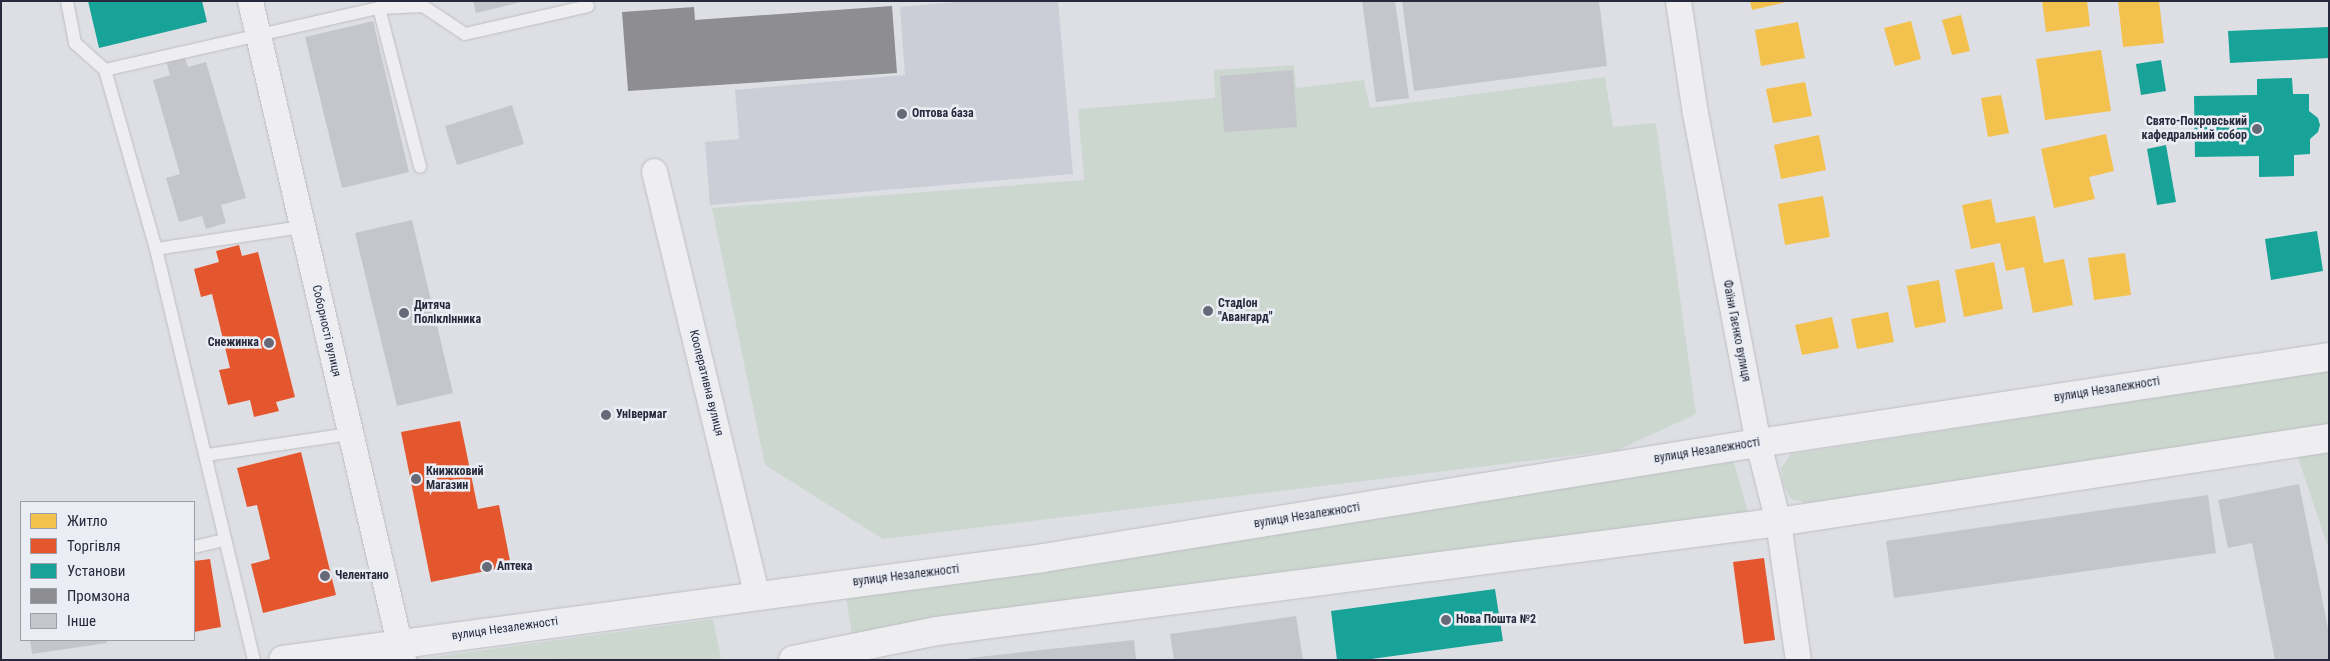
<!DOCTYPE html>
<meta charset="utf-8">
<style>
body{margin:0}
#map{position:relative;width:2330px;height:661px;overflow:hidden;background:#dedfe4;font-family:"Roboto Condensed",sans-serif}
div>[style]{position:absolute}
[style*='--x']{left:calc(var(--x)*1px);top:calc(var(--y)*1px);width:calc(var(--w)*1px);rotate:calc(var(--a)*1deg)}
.built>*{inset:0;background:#ccced7}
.green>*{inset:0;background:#ccd7cf}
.homes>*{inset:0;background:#f2c14e}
.shops>*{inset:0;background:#e4572e}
.public>*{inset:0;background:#17a398}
.industry>*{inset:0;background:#8d8d92}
.building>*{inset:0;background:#c4c6cb}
.roads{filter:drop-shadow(0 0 1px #bdbdc2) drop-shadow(0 0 1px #bdbdc2)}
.service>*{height:12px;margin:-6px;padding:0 6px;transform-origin:6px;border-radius:6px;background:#eeeef1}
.minor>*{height:25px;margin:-12.5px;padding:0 12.5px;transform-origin:12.5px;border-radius:12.5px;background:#eeeef1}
.tertiary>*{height:28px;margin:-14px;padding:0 14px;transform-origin:14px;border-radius:14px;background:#eeeef1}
.dots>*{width:14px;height:14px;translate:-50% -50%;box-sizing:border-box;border:2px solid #ebedf4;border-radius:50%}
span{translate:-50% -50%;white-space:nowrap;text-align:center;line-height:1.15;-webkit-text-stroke:5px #ebedf4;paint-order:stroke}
.poi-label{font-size:12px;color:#262a3c;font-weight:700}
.left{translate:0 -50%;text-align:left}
.right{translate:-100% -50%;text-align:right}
.street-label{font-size:12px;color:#262a3c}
.frame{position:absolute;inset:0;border:2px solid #262a3c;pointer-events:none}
.legend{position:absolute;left:20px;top:501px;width:175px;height:140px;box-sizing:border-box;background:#ebedf4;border:1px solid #9c9faa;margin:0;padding:6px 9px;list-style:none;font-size:15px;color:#262a3c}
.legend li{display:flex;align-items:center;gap:10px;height:25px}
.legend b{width:25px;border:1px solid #9c9faa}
</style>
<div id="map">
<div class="built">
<div style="clip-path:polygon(965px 1px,1058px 1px,1073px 174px,710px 205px,705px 142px,739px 139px,735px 90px,905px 75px,900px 7px)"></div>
</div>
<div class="green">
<div style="clip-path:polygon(1294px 65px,1296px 88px,1364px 80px,1370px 108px,1605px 77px,1613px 127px,1656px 123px,1696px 414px,1618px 450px,883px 539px,765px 465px,712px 208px,1084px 180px,1078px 109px,1215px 98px,1214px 70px)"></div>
<div style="clip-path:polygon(2329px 371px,2329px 426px,1894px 493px,1807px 503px,1791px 499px,1783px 485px,1781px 468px,1791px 454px)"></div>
<div style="clip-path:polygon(2329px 450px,2329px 550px,2297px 455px)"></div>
<div style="clip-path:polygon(1733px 459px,1748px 512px,852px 635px,845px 590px)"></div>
<div style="clip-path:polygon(713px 619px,721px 658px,710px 660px,426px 658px)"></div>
</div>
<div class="homes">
<div style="clip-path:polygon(1750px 1px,1786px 1px,1786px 2px,1752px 10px)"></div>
<div style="clip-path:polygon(2042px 1px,2087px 1px,2090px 26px,2046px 32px)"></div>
<div style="clip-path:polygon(2118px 1px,2159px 1px,2164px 43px,2123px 47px)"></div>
<div style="clip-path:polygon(1961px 15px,1970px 51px,1952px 55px,1942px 20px)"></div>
<div style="clip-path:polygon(1911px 21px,1921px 59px,1895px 66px,1884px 28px)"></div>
<div style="clip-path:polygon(1798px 22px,1805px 58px,1761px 66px,1755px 30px)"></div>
<div style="clip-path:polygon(2101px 50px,2111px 111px,2045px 120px,2036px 59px)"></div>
<div style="clip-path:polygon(1805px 82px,1812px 116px,1773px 123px,1766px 89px)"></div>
<div style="clip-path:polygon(2001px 95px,2009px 133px,1988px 137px,1981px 98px)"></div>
<div style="clip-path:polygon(2106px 134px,2114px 171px,2089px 177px,2095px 199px,2054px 208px,2041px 149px)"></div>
<div style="clip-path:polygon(1819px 135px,1826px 170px,1781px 179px,1774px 145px)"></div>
<div style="clip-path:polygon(1823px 196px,1830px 237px,1785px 245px,1778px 204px)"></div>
<div style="clip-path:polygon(1991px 199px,1996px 223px,2035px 216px,2044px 263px,2064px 259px,2073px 305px,2033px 313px,2024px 267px,2006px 271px,2000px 243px,1971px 249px,1962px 205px)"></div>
<div style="clip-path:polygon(2125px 253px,2131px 295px,2094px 300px,2088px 258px)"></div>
<div style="clip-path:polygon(1994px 262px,2003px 309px,1964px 317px,1955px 270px)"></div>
<div style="clip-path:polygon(1939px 280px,1946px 322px,1915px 328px,1907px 286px)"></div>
<div style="clip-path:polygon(1888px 312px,1894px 342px,1857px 349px,1851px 319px)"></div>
<div style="clip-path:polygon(1832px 317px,1839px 348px,1802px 355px,1795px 325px)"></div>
</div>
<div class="shops">
<div style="clip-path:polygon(239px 245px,242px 256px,258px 252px,295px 397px,276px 402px,279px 411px,254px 417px,250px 400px,228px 405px,219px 370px,230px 368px,212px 294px,201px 297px,194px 269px,219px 262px,216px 251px)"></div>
<div style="clip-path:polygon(460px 421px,478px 509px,499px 505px,511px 566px,431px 582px,401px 432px)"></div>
<div style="clip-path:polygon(301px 452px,336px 595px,263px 613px,251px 564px,270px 559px,257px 505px,247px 507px,237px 468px)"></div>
<div style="clip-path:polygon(1764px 558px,1775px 640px,1744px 644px,1733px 562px)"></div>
<div style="clip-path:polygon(210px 559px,221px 627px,194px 632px,194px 561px)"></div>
</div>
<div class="public">
<div style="clip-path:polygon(88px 1px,202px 1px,207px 22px,99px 48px)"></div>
<div style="clip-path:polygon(2329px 27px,2329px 58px,2230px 63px,2228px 31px)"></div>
<div style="clip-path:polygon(2161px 60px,2166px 91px,2141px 95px,2136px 64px)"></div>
<div style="clip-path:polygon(2292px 78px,2293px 94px,2309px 94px,2309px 111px,2318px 118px,2320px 125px,2318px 132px,2310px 139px,2310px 154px,2294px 155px,2294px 176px,2259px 177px,2259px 156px,2195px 157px,2194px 96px,2257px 95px,2257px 79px)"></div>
<div style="clip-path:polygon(2166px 145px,2176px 202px,2157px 205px,2147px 149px)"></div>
<div style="clip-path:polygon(2317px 231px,2323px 271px,2271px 280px,2265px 239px)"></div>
<div style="clip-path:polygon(1495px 589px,1503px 641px,1364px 660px,1337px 660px,1331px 611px)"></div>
</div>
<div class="industry">
<div style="clip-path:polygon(892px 6px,897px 73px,628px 91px,622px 12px,694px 7px,695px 20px)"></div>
</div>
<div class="building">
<div style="clip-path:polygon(473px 1px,521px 1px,521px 2px,476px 13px)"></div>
<div style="clip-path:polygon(1362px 1px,1395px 1px,1409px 98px,1376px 102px)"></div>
<div style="clip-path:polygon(1402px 1px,1599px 1px,1607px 66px,1414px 91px)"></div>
<div style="clip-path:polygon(373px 21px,409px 172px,342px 188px,305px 37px)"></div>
<div style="clip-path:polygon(184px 55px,188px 67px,206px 62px,246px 198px,221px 205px,226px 223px,206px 229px,202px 216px,179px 222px,166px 178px,180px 174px,153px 80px,170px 75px,166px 61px)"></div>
<div style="clip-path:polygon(1293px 70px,1297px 127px,1224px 132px,1220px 76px)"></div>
<div style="clip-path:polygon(512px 105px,524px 144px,457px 165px,445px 126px)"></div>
<div style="clip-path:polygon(412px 220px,453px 393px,397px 406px,355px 233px)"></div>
<div style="clip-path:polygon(2299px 484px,2329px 633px,2329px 660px,2275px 660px,2252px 543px,2228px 548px,2218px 500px)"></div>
<div style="clip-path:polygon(2208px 495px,2216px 553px,1894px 598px,1886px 541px)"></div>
<div style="clip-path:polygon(1296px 616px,1303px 660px,1174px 660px,1170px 634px)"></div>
<div style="clip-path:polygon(30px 640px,106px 640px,107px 643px,32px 654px)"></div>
<div style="clip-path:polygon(1134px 640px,1136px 660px,969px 660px,969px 658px)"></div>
</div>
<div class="roads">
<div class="service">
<div style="--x:67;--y:1;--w:43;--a:79.2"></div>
<div style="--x:75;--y:43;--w:40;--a:42"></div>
<div style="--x:105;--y:70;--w:186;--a:74.1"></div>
<div style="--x:156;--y:249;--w:423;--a:76.6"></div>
<div style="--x:379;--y:8;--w:44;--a:-2.6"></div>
<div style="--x:423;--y:6;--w:50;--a:33.7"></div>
<div style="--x:465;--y:34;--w:126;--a:-12.8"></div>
<div style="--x:105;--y:70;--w:281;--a:-12.8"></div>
<div style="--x:379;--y:8;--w:164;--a:75.5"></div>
<div style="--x:156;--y:249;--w:148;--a:-8.6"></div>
<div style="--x:207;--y:455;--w:145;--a:-8.4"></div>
<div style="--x:194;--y:547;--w:31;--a:-13"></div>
</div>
<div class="minor">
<div style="--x:250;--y:1;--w:677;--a:76.93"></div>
<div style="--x:1678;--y:1;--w:113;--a:81.4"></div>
<div style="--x:1695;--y:113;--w:336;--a:79.2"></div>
<div style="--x:1758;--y:443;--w:81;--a:75.8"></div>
<div style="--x:1778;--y:522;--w:139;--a:81.8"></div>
<div style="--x:654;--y:171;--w:437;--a:76.4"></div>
</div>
<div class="tertiary">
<div style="--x:283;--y:660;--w:767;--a:-7.64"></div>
<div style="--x:1043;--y:558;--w:724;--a:-9.14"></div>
<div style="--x:1758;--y:443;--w:577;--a:-8.57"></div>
<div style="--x:793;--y:660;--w:147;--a:-11.4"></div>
<div style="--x:937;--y:631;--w:848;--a:-7.38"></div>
<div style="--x:1778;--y:522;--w:557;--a:-8.67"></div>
</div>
</div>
<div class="dots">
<div style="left:902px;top:114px;background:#666977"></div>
<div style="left:2257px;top:129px;background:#666977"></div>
<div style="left:1208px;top:311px;background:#666977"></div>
<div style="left:404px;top:313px;background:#666977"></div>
<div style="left:269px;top:343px;background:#666977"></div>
<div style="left:606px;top:415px;background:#666977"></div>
<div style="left:416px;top:479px;background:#666977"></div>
<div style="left:487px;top:567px;background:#666977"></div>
<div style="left:325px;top:576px;background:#666977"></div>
<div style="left:1446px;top:620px;background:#666977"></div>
</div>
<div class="poi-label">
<span class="left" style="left:912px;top:114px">Оптова база</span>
<span class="right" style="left:2247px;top:129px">Свято-Покровський<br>кафедральний собор</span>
<span class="left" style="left:1218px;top:311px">Стадіон<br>"Авангард"</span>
<span class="left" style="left:414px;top:313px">Дитяча<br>Поліклінника</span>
<span class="right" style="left:259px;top:343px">Снежинка</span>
<span class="left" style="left:616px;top:415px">Універмаг</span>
<span class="left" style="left:426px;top:479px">Книжковий<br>Магазин</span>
<span class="left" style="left:497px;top:567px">Аптека</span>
<span class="left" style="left:335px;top:576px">Челентано</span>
<span class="left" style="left:1456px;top:620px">Нова Пошта №2</span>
</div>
<div class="street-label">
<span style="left:326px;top:331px;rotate:77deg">Соборності вулиця</span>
<span style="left:1736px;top:331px;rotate:79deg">Фаїни Гаєнко вулиця</span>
<span style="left:706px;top:383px;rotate:76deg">Кооперативна вулиця</span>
<span style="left:2107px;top:390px;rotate:-9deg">вулиця Незалежності</span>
<span style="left:1707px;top:451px;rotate:-9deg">вулиця Незалежності</span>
<span style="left:1307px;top:516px;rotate:-9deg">вулиця Незалежності</span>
<span style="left:906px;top:576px;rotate:-7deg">вулиця Незалежності</span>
<span style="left:505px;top:629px;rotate:-8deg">вулиця Незалежності</span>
</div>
<div class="frame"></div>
<ul class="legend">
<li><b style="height:14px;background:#f2c14e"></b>Житло</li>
<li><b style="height:14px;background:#e4572e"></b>Торгівля</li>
<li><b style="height:14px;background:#17a398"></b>Установи</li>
<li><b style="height:14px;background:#8d8d92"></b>Промзона</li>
<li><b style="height:14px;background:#c4c6cb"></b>Інше</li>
</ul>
</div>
